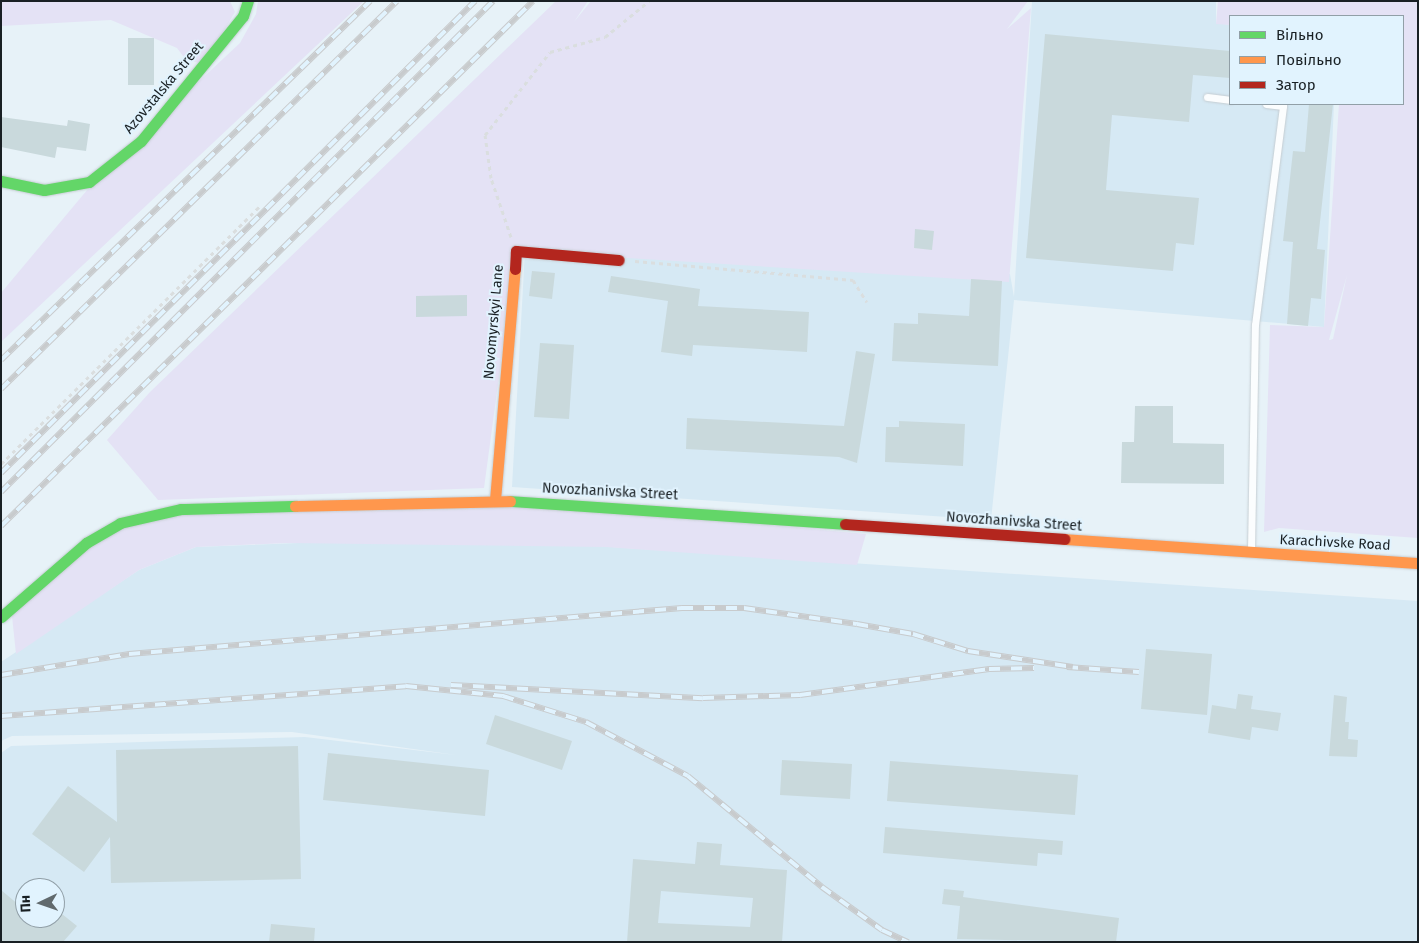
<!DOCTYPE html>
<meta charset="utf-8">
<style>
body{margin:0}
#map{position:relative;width:1419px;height:943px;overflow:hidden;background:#e7f2f8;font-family:"Fira Sans",sans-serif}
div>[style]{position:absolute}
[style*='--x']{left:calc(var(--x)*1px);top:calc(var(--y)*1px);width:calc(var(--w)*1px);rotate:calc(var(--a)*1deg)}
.built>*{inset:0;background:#d6e9f4}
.green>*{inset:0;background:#e4e2f5}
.building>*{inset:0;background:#c9d9dc}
.path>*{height:3px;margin-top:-1.5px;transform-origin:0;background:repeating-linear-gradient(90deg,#dadedf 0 4px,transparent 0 8px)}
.roads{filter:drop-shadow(0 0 1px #c5cdd2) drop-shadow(0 0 1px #c5cdd2)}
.lane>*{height:7px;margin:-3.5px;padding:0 3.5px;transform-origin:3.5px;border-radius:3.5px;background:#fbfdfe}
.fast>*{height:11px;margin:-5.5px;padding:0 5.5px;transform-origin:5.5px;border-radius:5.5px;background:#63d668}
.slow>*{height:11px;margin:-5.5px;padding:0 5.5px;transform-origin:5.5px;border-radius:5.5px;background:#ff974d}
.jam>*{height:11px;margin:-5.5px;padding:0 5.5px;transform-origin:5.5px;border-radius:5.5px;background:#b3261e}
.rail>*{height:5.5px;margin-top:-2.75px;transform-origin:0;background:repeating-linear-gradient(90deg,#e1f3fe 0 11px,#c8cbcd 0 22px);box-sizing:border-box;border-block:1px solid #c8cbcd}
span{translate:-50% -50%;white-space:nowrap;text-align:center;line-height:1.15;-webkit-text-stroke:4px #e1f3fe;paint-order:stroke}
.street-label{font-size:14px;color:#192024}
.frame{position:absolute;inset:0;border:2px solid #192024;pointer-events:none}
.legend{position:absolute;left:1229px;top:15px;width:175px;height:90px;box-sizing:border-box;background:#e1f3fe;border:1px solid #919fa7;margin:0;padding:6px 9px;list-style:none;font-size:15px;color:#192024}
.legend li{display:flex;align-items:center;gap:10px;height:25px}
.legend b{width:25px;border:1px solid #919fa7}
.north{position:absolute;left:15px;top:878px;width:50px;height:50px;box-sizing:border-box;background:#e1f3fe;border:1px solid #919fa7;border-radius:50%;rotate:267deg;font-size:14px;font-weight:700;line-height:20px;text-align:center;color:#192024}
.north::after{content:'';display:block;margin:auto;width:18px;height:22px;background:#616a6e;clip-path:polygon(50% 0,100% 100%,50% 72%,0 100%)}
</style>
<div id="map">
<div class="built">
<div style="clip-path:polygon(1032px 1px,1216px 1px,1216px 23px,1230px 25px,1230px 104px,1334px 104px,1324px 327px,1014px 300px,991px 520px,512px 487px,526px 232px,1010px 274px,1014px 297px)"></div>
<div style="clip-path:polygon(evenodd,349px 541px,597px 546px,1418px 601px,1418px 942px,1px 942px,1px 753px,11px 746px,305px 737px,456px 755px,292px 732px,12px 736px,1px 741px,1px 662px,139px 570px,196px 547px,349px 541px,25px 888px,55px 888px,55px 918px,25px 918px,25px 888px)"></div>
</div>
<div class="green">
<div style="clip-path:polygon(1px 1px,230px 1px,235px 12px,204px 64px,186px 60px,177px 48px,111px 20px,1px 26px)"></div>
<div style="clip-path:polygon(258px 1px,364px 1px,1px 342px,1px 293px,103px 171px,240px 43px,256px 14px)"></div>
<div style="clip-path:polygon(556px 1px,588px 1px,574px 22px,591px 1px,1028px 1px,1007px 29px,1031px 8px,1009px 282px,516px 251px,484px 488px,158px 500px,107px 440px,150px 392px)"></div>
<div style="clip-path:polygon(evenodd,1218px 1px,1418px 1px,1418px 538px,1279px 528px,1264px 532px,1270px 325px,1324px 327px,1339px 104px,1403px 104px,1403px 16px,1230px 16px,1230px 25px,1216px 24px,1218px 1px,1347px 275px,1333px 339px,1330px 340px,1329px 340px,1347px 275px)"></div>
<div style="clip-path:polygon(495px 500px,866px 534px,857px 565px,606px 547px,286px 543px,196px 547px,139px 570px,16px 654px,12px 616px,97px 536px,158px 514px)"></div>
</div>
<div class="building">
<div style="clip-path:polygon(1045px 34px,1230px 51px,1230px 78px,1193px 75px,1189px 122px,1112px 115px,1106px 190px,1199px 198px,1194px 245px,1176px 243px,1173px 271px,1026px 258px)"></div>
<div style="clip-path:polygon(128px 38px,154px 38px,154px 85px,128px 85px)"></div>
<div style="clip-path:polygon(1309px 104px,1333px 104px,1317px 249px,1325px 250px,1321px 299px,1311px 298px,1308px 326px,1287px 324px,1293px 242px,1283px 241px,1293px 151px,1305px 152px)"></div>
<div style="clip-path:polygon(1px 117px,67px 126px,68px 120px,90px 124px,86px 151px,57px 147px,55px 158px,1px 147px)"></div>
<div style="clip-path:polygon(915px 229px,934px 231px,932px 250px,914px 248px)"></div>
<div style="clip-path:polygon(532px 271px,555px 273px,552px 299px,529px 296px)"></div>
<div style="clip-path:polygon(611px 276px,700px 289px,698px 306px,809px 312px,807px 352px,693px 345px,692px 356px,661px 352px,668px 301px,608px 292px)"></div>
<div style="clip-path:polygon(971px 279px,1002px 281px,998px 366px,892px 361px,894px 323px,918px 324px,918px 313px,969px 316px)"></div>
<div style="clip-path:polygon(467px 295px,467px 316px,416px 317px,416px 296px)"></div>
<div style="clip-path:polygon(540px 343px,574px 345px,569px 419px,534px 417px)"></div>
<div style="clip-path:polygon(856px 351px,875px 354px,857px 463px,839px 457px,686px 449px,687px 418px,844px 426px)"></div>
<div style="clip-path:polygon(1135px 406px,1173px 406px,1173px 443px,1224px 444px,1224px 484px,1121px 483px,1122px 442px,1134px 442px)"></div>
<div style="clip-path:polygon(899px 421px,965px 424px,963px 466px,885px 462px,886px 427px,899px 427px)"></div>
<div style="clip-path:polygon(1146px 649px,1212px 654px,1207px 715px,1141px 709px)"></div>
<div style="clip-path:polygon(1238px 694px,1253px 696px,1251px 709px,1281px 713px,1278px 731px,1252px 727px,1250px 740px,1208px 733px,1212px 705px,1236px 709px)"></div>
<div style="clip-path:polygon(1334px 695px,1347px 697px,1345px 722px,1349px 722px,1348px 739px,1358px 740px,1357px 757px,1329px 756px)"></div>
<div style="clip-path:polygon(495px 715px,572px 741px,562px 770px,486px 744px)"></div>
<div style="clip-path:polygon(298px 746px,301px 879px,111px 883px,110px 837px,84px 872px,32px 834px,68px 786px,117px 822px,116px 750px)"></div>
<div style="clip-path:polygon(328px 753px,489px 770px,485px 816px,323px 800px)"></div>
<div style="clip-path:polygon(782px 760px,852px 764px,850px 799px,780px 795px)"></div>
<div style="clip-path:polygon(890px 761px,1078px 775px,1075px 815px,887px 801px)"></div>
<div style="clip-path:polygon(885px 827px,1063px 841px,1062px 855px,1038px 853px,1037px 866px,883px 853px)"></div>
<div style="clip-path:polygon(evenodd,697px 842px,722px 844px,720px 865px,787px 870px,782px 942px,627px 942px,633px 859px,695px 864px,697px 842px,661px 891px,753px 898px,750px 927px,658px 923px,661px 891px)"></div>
<div style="clip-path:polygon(944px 889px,964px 891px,963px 897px,1119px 918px,1116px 942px,957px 939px,960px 906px,942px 904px)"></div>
<div style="clip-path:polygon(1px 890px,25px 910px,25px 918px,34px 918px,44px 926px,57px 910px,77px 926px,63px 942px,1px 942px)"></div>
<div style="clip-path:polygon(271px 924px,315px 928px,314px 942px,269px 942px)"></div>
</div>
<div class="path">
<div style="--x:511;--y:237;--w:62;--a:-108.7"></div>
<div style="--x:491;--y:178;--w:43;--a:-97.9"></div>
<div style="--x:485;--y:135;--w:105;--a:-51.9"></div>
<div style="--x:550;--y:52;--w:57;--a:-15.3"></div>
<div style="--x:605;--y:37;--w:57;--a:-39.3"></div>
<div style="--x:635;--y:261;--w:219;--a:5"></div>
<div style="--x:853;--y:280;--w:26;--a:58"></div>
<div style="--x:1;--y:464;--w:367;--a:-44.9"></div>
</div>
<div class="roads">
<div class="lane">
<div style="--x:1207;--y:97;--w:23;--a:7"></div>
<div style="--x:1251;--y:550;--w:225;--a:-89"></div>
<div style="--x:1255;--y:325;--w:221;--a:-82.7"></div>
<div style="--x:1283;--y:106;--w:17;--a:-173"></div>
</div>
<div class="fast">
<div style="--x:1;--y:181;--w:44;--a:11.8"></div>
<div style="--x:44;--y:190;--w:46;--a:-10.1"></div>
<div style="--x:89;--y:182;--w:66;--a:-38.3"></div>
<div style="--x:141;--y:141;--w:161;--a:-50.8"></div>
<div style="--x:243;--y:16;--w:16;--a:-72"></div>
<div style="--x:510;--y:501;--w:336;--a:3.9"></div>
<div style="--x:1;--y:617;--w:113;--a:-41"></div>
<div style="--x:86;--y:543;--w:39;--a:-30"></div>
<div style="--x:120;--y:523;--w:63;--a:-12.9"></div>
<div style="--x:181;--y:509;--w:114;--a:-1.5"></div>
</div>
<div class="slow">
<div style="--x:495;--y:500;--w:232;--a:-85.1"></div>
<div style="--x:295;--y:506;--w:215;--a:-1.3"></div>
<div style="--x:1064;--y:539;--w:355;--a:3.9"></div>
</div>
<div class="jam">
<div style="--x:515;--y:269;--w:18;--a:-87"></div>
<div style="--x:516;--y:251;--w:103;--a:5"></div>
<div style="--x:845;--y:524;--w:220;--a:3.9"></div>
</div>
</div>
<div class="rail">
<div style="--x:1;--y:360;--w:515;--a:-44.21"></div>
<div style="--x:1;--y:389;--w:554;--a:-44.42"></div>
<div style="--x:1;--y:473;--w:669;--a:-44.88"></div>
<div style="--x:1;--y:492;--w:695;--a:-44.94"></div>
<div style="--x:1;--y:526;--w:747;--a:-44.62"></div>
<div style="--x:1067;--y:667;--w:72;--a:4"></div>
<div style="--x:1;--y:675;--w:130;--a:-9.3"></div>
<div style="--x:129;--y:654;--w:555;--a:-4.76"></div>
<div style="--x:682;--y:608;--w:62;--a:0"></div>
<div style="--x:744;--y:608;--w:114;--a:8.1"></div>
<div style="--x:857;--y:624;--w:57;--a:10.1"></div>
<div style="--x:913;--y:634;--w:58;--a:17.2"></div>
<div style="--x:968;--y:651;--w:106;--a:8.7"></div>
<div style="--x:451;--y:685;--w:252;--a:3"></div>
<div style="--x:703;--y:698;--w:97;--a:-1.8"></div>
<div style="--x:800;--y:695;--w:191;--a:-7.8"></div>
<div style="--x:989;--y:669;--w:45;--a:-1.3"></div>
<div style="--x:1;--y:716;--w:406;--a:-4.2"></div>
<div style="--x:406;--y:686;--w:98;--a:5.9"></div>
<div style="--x:503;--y:696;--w:87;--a:17.4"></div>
<div style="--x:586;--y:722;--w:115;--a:27.9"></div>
<div style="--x:688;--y:776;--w:174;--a:39.6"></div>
<div style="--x:822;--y:887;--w:74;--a:35.6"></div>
<div style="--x:882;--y:930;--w:29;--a:25"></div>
</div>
<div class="street-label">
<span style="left:164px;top:88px;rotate:-50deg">Azovstalska Street</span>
<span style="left:494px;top:322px;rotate:-85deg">Novomyrskyi Lane</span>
<span style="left:610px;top:492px;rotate:3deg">Novozhanivska Street</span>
<span style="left:1014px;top:522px;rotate:4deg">Novozhanivska Street</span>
<span style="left:1335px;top:543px;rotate:3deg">Karachivske Road</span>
</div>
<div class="frame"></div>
<ul class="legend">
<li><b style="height:6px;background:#63d668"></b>Вільно</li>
<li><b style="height:6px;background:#ff974d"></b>Повільно</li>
<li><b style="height:6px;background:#b3261e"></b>Затор</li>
</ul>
<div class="north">Пн</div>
</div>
